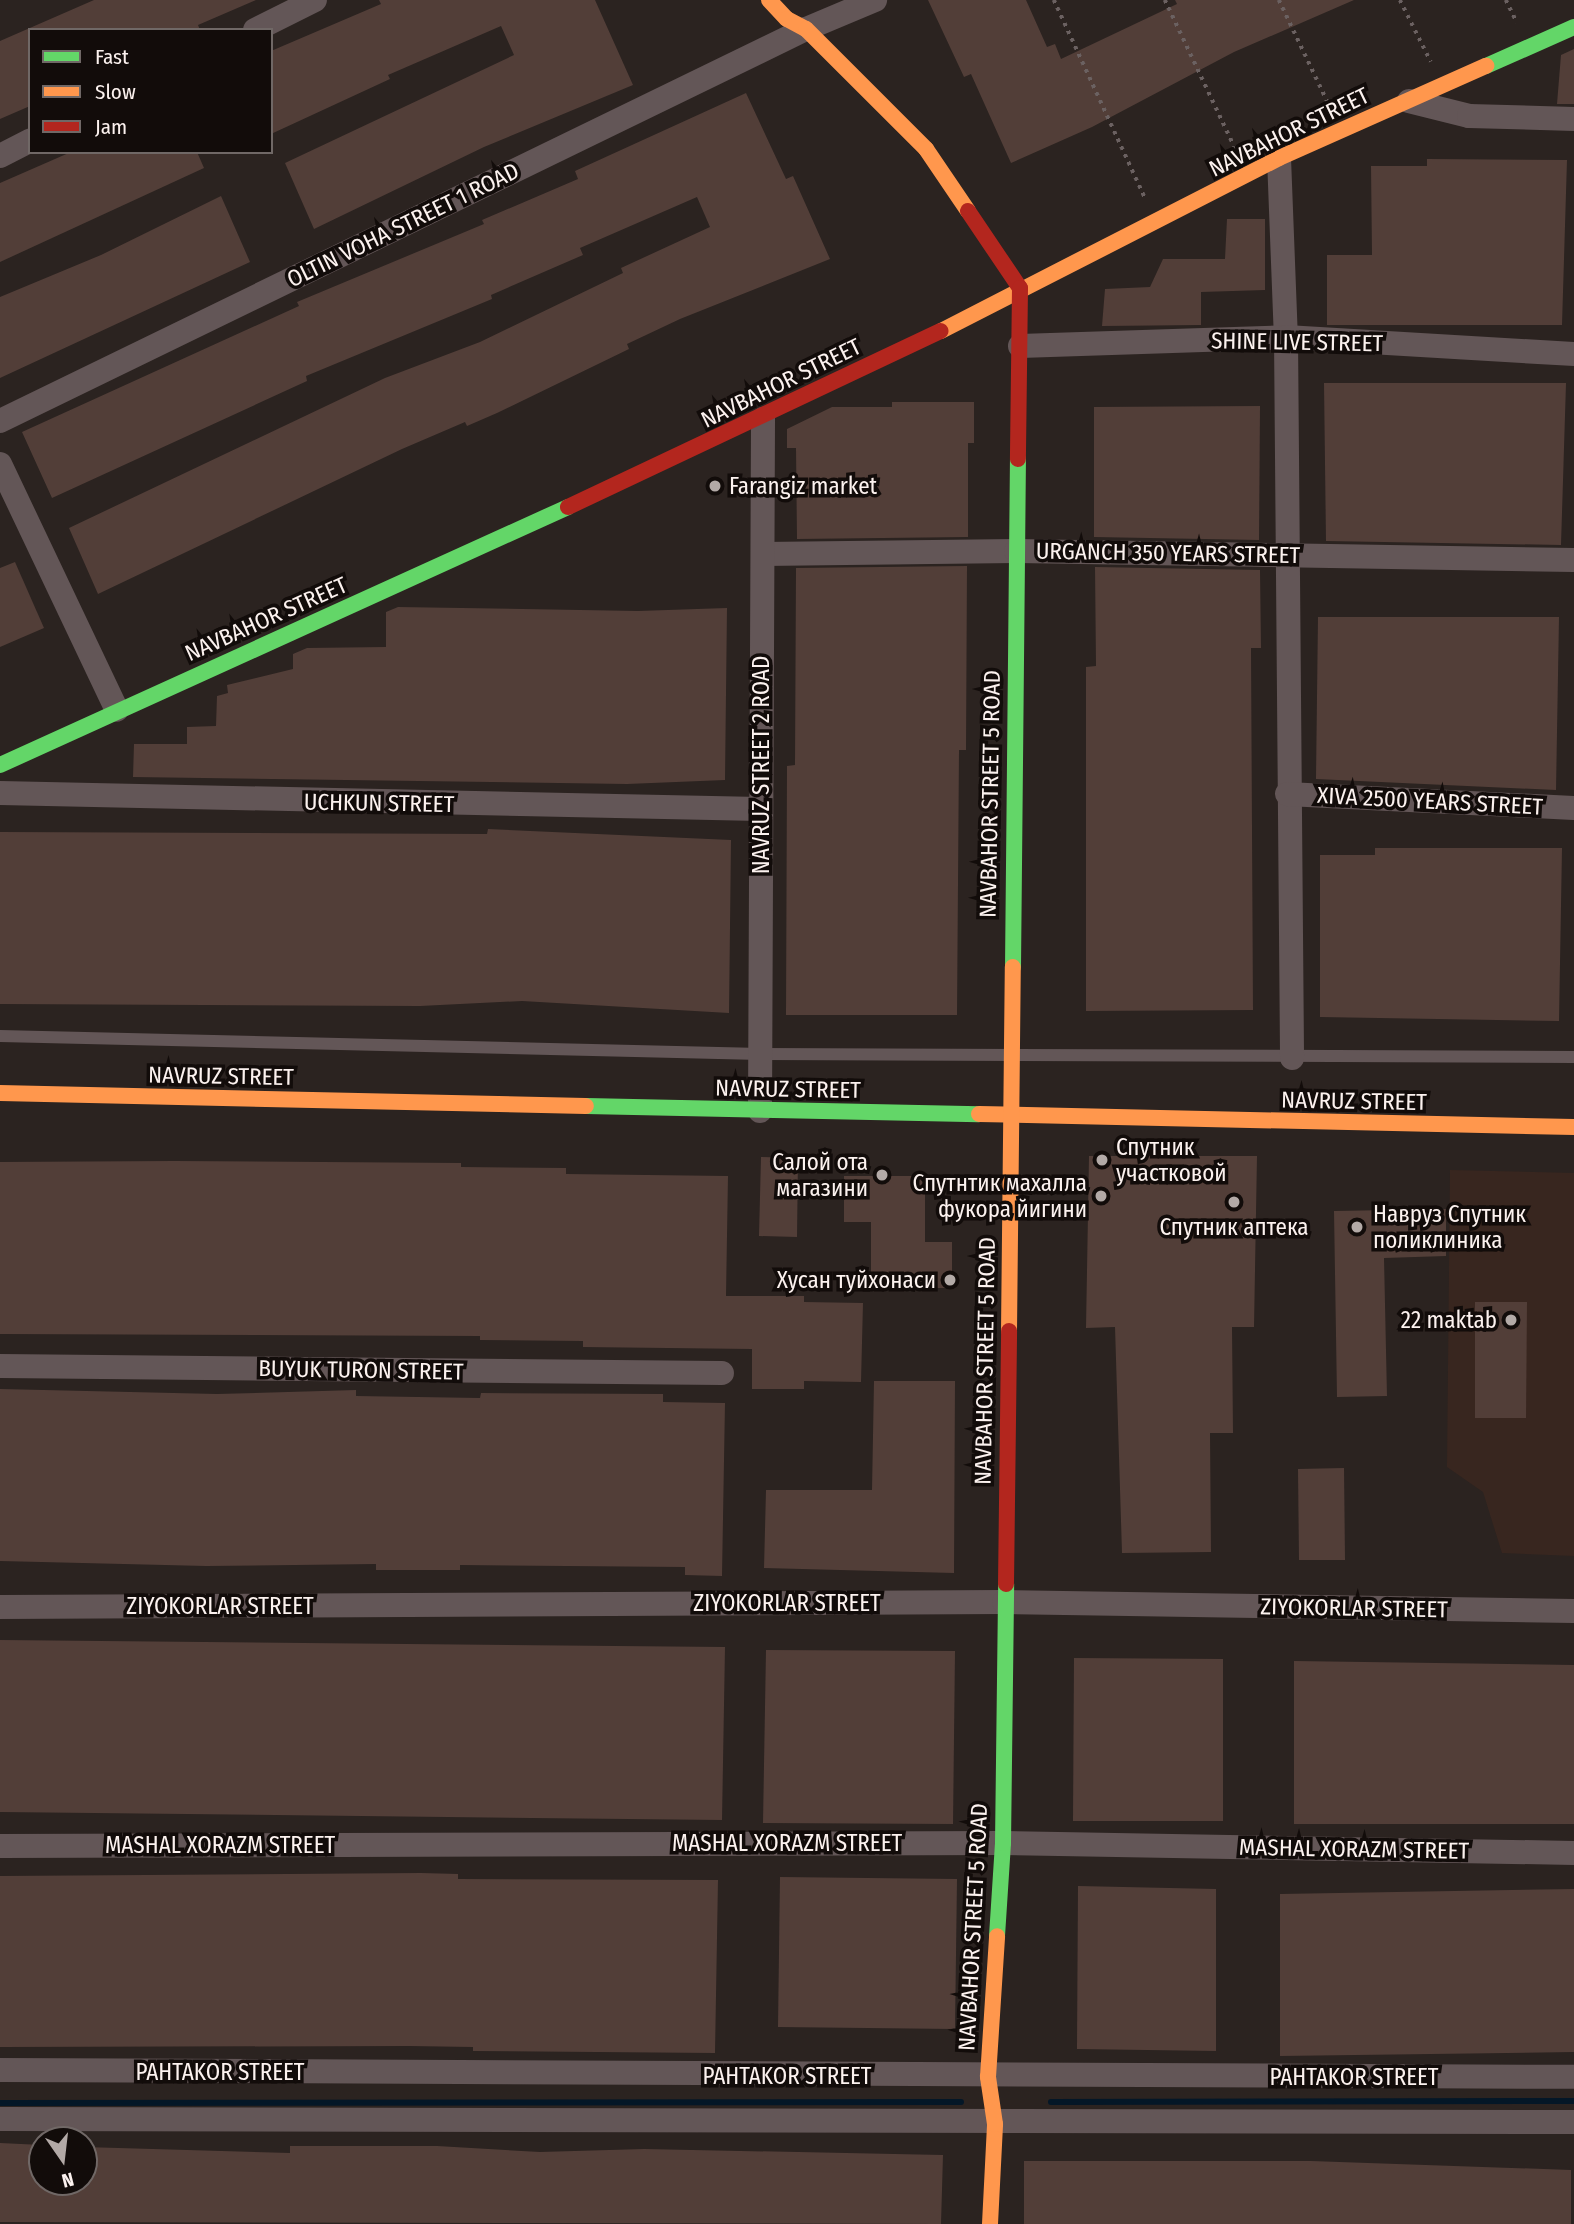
<!DOCTYPE html>
<meta charset="utf-8">
<style>
body{margin:0}
#map{position:relative;width:1574px;height:2224px;overflow:hidden;background:#2b2320;font-family:"Fira Sans Condensed",sans-serif}
div>[style]{position:absolute}
[style*='--x']{left:calc(var(--x)*1px);top:calc(var(--y)*1px);width:calc(var(--w)*1px);rotate:calc(var(--a)*1deg)}
.built>*{inset:0;background:#38261f}
.stream>*{height:6px;margin:-3px;padding:0 3px;transform-origin:3px;border-radius:3px;background:#041727}
.building>*{inset:0;background:#523e38}
.path>*{height:3.5px;margin-top:-1.75px;transform-origin:0;background:repeating-linear-gradient(90deg,#6b6161 0 3.5px,transparent 0 8.5px)}
.lane>*{height:12px;margin:-6px;padding:0 6px;transform-origin:6px;border-radius:6px;background:#635657}
.street>*{height:24px;margin:-12px;padding:0 12px;transform-origin:12px;border-radius:12px;background:#635657}
.fast>*{height:16px;margin:-8px;padding:0 8px;transform-origin:8px;border-radius:8px;background:#63d668}
.slow>*{height:16px;margin:-8px;padding:0 8px;transform-origin:8px;border-radius:8px;background:#ff974d}
.jam>*{height:16px;margin:-8px;padding:0 8px;transform-origin:8px;border-radius:8px;background:#b3261e}
.dots>*{width:19px;height:19px;translate:-50% -50%;box-sizing:border-box;border:4px solid #120c0a;border-radius:50%}
span{translate:-50% -50%;white-space:nowrap;text-align:center;line-height:1.15;-webkit-text-stroke:7px #120c0a;paint-order:stroke}
.street-label{font-size:23px;color:#fcf2ef}
.poi-label{font-size:23px;color:#fcf2ef}
.left{translate:0 -50%;text-align:left}
.right{translate:-100% -50%;text-align:right}
.legend{position:absolute;left:28px;top:28px;width:245px;height:126px;box-sizing:border-box;background:#120c0a;border:2px solid #706866;margin:0;padding:9px 12px;list-style:none;font-size:21px;color:#fcf2ef}
.legend li{display:flex;align-items:center;gap:14px;height:35px}
.legend b{width:35px;border:2px solid #706866}
.north{position:absolute;left:28px;top:2126px;width:70px;height:70px;box-sizing:border-box;background:#120c0a;border:2px solid #706866;border-radius:50%;rotate:166deg;font-size:19px;font-weight:700;line-height:28px;text-align:center;color:#fcf2ef}
.north::after{content:'';display:block;margin:auto;width:24px;height:32px;background:#b3aaa7;clip-path:polygon(50% 0,100% 100%,50% 72%,0 100%)}
</style>
<div id="map">
<div class="built">
<div style="clip-path:polygon(1450px 1170px,1574px 1173px,1574px 1556px,1502px 1553px,1483px 1492px,1447px 1467px)"></div>
</div>
<div class="stream">
<div style="--x:1051;--y:2102;--w:523;--a:-0.11"></div>
<div style="--x:0;--y:2103;--w:961;--a:-0.06"></div>
</div>
<div class="building">
<div style="clip-path:polygon(94px 0,256px 0,198px 25px,200px 30px,30px 30px,30px 106px,0 119px,0 41px)"></div>
<div style="clip-path:polygon(379px 0,595px 0,633px 85px,484px 147px,314px 229px,285px 163px,514px 55px,501px 26px,388px 75px,390px 79px,271px 134px,271px 51px,381px 4px)"></div>
<div style="clip-path:polygon(928px 0,1026px 0,1047px 47px,1055px 44px,1061px 59px,1177px 4px,1175px 0,1354px 0,1234px 52px,1092px 127px,1011px 163px,971px 74px,964px 77px)"></div>
<div style="clip-path:polygon(1574px 49px,1574px 104px,1557px 104px,1561px 55px)"></div>
<div style="clip-path:polygon(746px 93px,786px 179px,793px 176px,830px 259px,680px 319px,627px 344px,629px 349px,497px 413px,467px 426px,465px 422px,402px 449px,98px 594px,69px 528px,385px 378px,480px 342px,623px 273px,621px 268px,710px 227px,697px 197px,580px 248px,583px 255px,491px 295px,492px 299px,306px 376px,307px 381px,52px 498px,22px 432px,299px 306px,297px 302px,484px 224px,482px 220px,578px 179px,575px 171px)"></div>
<div style="clip-path:polygon(71px 152px,197px 152px,204px 168px,0 262px,0 183px)"></div>
<div style="clip-path:polygon(1427px 159px,1567px 160px,1562px 325px,1327px 325px,1327px 255px,1372px 255px,1371px 166px,1427px 166px)"></div>
<div style="clip-path:polygon(221px 196px,250px 262px,0 378px,0 297px,101px 255px)"></div>
<div style="clip-path:polygon(1227px 219px,1265px 219px,1265px 290px,1201px 292px,1201px 325px,1102px 326px,1105px 289px,1150px 287px,1163px 259px,1225px 259px)"></div>
<div style="clip-path:polygon(1324px 383px,1566px 383px,1561px 545px,1326px 541px)"></div>
<div style="clip-path:polygon(892px 402px,974px 402px,974px 443px,968px 443px,968px 537px,797px 539px,796px 448px,787px 448px,787px 429px,832px 407px,892px 407px)"></div>
<div style="clip-path:polygon(1260px 406px,1259px 540px,1094px 537px,1094px 407px)"></div>
<div style="clip-path:polygon(15px 562px,44px 628px,0 647px,0 568px)"></div>
<div style="clip-path:polygon(967px 566px,966px 750px,959px 750px,957px 1015px,786px 1015px,787px 766px,795px 765px,796px 568px)"></div>
<div style="clip-path:polygon(1095px 567px,1260px 570px,1261px 648px,1251px 648px,1253px 1010px,1086px 1011px,1086px 667px,1096px 666px)"></div>
<div style="clip-path:polygon(398px 607px,638px 611px,727px 608px,725px 780px,627px 784px,133px 777px,134px 744px,187px 744px,187px 727px,216px 726px,217px 696px,228px 693px,227px 685px,293px 669px,293px 654px,307px 648px,386px 647px,386px 612px)"></div>
<div style="clip-path:polygon(1318px 617px,1559px 617px,1556px 790px,1316px 779px)"></div>
<div style="clip-path:polygon(488px 829px,731px 840px,729px 1013px,522px 1001px,420px 1006px,0 1004px,0 832px,487px 834px)"></div>
<div style="clip-path:polygon(1375px 848px,1562px 848px,1559px 1021px,1320px 1017px,1320px 855px,1375px 855px)"></div>
<div style="clip-path:polygon(1089px 1156px,1257px 1156px,1254px 1327px,1232px 1327px,1233px 1433px,1210px 1433px,1211px 1552px,1122px 1553px,1115px 1327px,1086px 1328px)"></div>
<div style="clip-path:polygon(761px 1157px,798px 1158px,797px 1237px,759px 1236px)"></div>
<div style="clip-path:polygon(174px 1161px,461px 1163px,461px 1167px,566px 1168px,566px 1174px,728px 1176px,726px 1296px,804px 1296px,804px 1302px,863px 1303px,861px 1382px,804px 1381px,804px 1389px,752px 1389px,752px 1349px,583px 1347px,583px 1341px,480px 1340px,480px 1336px,0 1334px,0 1162px)"></div>
<div style="clip-path:polygon(844px 1176px,925px 1176px,925px 1242px,952px 1242px,952px 1288px,871px 1288px,871px 1222px,844px 1222px)"></div>
<div style="clip-path:polygon(1446px 1209px,1446px 1256px,1384px 1258px,1387px 1396px,1337px 1397px,1334px 1211px)"></div>
<div style="clip-path:polygon(1475px 1302px,1527px 1302px,1526px 1418px,1475px 1418px)"></div>
<div style="clip-path:polygon(874px 1381px,955px 1381px,954px 1573px,764px 1568px,766px 1490px,872px 1490px)"></div>
<div style="clip-path:polygon(0 1389px,217px 1394px,356px 1390px,356px 1396px,480px 1398px,481px 1393px,663px 1394px,663px 1402px,725px 1403px,722px 1576px,685px 1575px,685px 1567px,460px 1565px,460px 1570px,376px 1570px,376px 1564px,206px 1566px,0 1561px)"></div>
<div style="clip-path:polygon(1344px 1468px,1345px 1560px,1299px 1560px,1298px 1469px)"></div>
<div style="clip-path:polygon(0 1640px,725px 1647px,722px 1820px,0 1812px)"></div>
<div style="clip-path:polygon(766px 1650px,955px 1651px,953px 1824px,763px 1823px)"></div>
<div style="clip-path:polygon(1074px 1658px,1223px 1659px,1223px 1821px,1073px 1821px)"></div>
<div style="clip-path:polygon(1294px 1661px,1574px 1665px,1574px 1824px,1294px 1824px)"></div>
<div style="clip-path:polygon(421px 1873px,458px 1874px,458px 1879px,718px 1880px,715px 2053px,473px 2051px,473px 2047px,409px 2046px,0 2047px,0 1876px)"></div>
<div style="clip-path:polygon(780px 1877px,957px 1879px,955px 2029px,778px 2027px)"></div>
<div style="clip-path:polygon(1078px 1886px,1216px 1889px,1216px 2051px,1077px 2049px)"></div>
<div style="clip-path:polygon(1574px 1889px,1574px 2052px,1280px 2056px,1280px 1894px)"></div>
<div style="clip-path:polygon(0 2143px,42px 2145px,42px 2182px,84px 2182px,84px 2147px,290px 2153px,290px 2146px,437px 2146px,540px 2152px,644px 2149px,943px 2155px,941px 2224px,0 2222px)"></div>
<div style="clip-path:polygon(1024px 2161px,1311px 2161px,1571px 2170px,1571px 2224px,1024px 2224px)"></div>
</div>
<div class="path">
<div style="--x:1054;--y:0;--w:220;--a:65.3"></div>
<div style="--x:1165;--y:0;--w:166;--a:64.7"></div>
<div style="--x:1279;--y:0;--w:116;--a:64.5"></div>
<div style="--x:1400;--y:0;--w:69;--a:63.4"></div>
<div style="--x:1506;--y:0;--w:25;--a:64"></div>
</div>
<div class="lane">
<div style="--x:0;--y:1036;--w:761;--a:1.35"></div>
<div style="--x:761;--y:1054;--w:813;--a:0.21"></div>
</div>
<div class="street">
<div style="--x:255;--y:30;--w:67;--a:-26.6"></div>
<div style="--x:1409;--y:101;--w:62;--a:14"></div>
<div style="--x:1469;--y:116;--w:105;--a:1.6"></div>
<div style="--x:0;--y:156;--w:34;--a:-27"></div>
<div style="--x:1279;--y:158;--w:179;--a:87.8"></div>
<div style="--x:1286;--y:337;--w:721;--a:89.52"></div>
<div style="--x:1020;--y:346;--w:266;--a:-1.9"></div>
<div style="--x:1286;--y:337;--w:289;--a:3.4"></div>
<div style="--x:0;--y:421;--w:896;--a:-25.94"></div>
<div style="--x:806;--y:29;--w:75;--a:-22.8"></div>
<div style="--x:0;--y:464;--w:272;--a:64.6"></div>
<div style="--x:763;--y:554;--w:253;--a:-0.7"></div>
<div style="--x:1016;--y:551;--w:558;--a:0.92"></div>
<div style="--x:0;--y:793;--w:760;--a:1.21"></div>
<div style="--x:1287;--y:794;--w:287;--a:2.8"></div>
<div style="--x:760;--y:1111;--w:692;--a:-89.75"></div>
<div style="--x:0;--y:1366;--w:722;--a:0.56"></div>
<div style="--x:0;--y:1607;--w:1004;--a:-0.29"></div>
<div style="--x:1004;--y:1602;--w:570;--a:0.9"></div>
<div style="--x:0;--y:1846;--w:1003;--a:-0.17"></div>
<div style="--x:1003;--y:1843;--w:571;--a:1"></div>
<div style="--x:0;--y:2070;--w:1574;--a:0.25"></div>
<div style="--x:0;--y:2119;--w:1574;--a:0.11"></div>
</div>
<div class="fast">
<div style="--x:1486;--y:66;--w:96;--a:-23.9"></div>
<div style="--x:0;--y:765;--w:624;--a:-24.43"></div>
<div style="--x:1013;--y:967;--w:508;--a:-89.44"></div>
<div style="--x:586;--y:1106;--w:393;--a:1.2"></div>
<div style="--x:997;--y:1936;--w:93;--a:-86.3"></div>
<div style="--x:1003;--y:1843;--w:259;--a:-89.3"></div>
</div>
<div class="slow">
<div style="--x:769;--y:0;--w:26;--a:47"></div>
<div style="--x:787;--y:19;--w:21;--a:28"></div>
<div style="--x:806;--y:29;--w:170;--a:45"></div>
<div style="--x:926;--y:149;--w:75;--a:55.9"></div>
<div style="--x:941;--y:331;--w:380;--a:-27.1"></div>
<div style="--x:1279;--y:158;--w:227;--a:-24"></div>
<div style="--x:0;--y:1093;--w:586;--a:1.27"></div>
<div style="--x:979;--y:1114;--w:595;--a:1.25"></div>
<div style="--x:1009;--y:1331;--w:364;--a:-89.4"></div>
<div style="--x:990;--y:2224;--w:100;--a:-87.1"></div>
<div style="--x:995;--y:2124;--w:48;--a:-98.5"></div>
<div style="--x:988;--y:2077;--w:141;--a:-86.3"></div>
</div>
<div class="jam">
<div style="--x:968;--y:211;--w:93;--a:56"></div>
<div style="--x:1020;--y:288;--w:171;--a:90.7"></div>
<div style="--x:568;--y:507;--w:412;--a:-25.3"></div>
<div style="--x:1006;--y:1584;--w:253;--a:-89.3"></div>
</div>
<div class="dots">
<div style="left:715px;top:486px;background:#b3aaa7"></div>
<div style="left:1102px;top:1160px;background:#b3aaa7"></div>
<div style="left:882px;top:1175px;background:#b3aaa7"></div>
<div style="left:1101px;top:1196px;background:#b3aaa7"></div>
<div style="left:1234px;top:1202px;background:#b3aaa7"></div>
<div style="left:1357px;top:1227px;background:#b3aaa7"></div>
<div style="left:950px;top:1280px;background:#b3aaa7"></div>
<div style="left:1511px;top:1320px;background:#b3aaa7"></div>
</div>
<div class="street-label">
<span style="left:1289px;top:132px;rotate:-26deg">NAVBAHOR STREET</span>
<span style="left:403px;top:225px;rotate:-26deg">OLTIN VOHA STREET 1 ROAD</span>
<span style="left:1297px;top:342px;rotate:1deg">SHINE LIVE STREET</span>
<span style="left:781px;top:383px;rotate:-26deg">NAVBAHOR STREET</span>
<span style="left:1168px;top:553px;rotate:1deg">URGANCH 350 YEARS STREET</span>
<span style="left:266px;top:619px;rotate:-24deg">NAVBAHOR STREET</span>
<span style="left:761px;top:765px;rotate:-90deg">NAVRUZ STREET 2 ROAD</span>
<span style="left:990px;top:794px;rotate:-89deg">NAVBAHOR STREET 5 ROAD</span>
<span style="left:1430px;top:801px;rotate:3deg">XIVA 2500 YEARS STREET</span>
<span style="left:379px;top:803px;rotate:1deg">UCHKUN STREET</span>
<span style="left:221px;top:1076px;rotate:1deg">NAVRUZ STREET</span>
<span style="left:788px;top:1089px;rotate:1deg">NAVRUZ STREET</span>
<span style="left:1354px;top:1101px;rotate:1deg">NAVRUZ STREET</span>
<span style="left:985px;top:1361px;rotate:-89deg">NAVBAHOR STREET 5 ROAD</span>
<span style="left:361px;top:1370px;rotate:1deg">BUYUK TURON STREET</span>
<span style="left:787px;top:1603px">ZIYOKORLAR STREET</span>
<span style="left:220px;top:1606px">ZIYOKORLAR STREET</span>
<span style="left:1354px;top:1608px;rotate:1deg">ZIYOKORLAR STREET</span>
<span style="left:787px;top:1843px">MASHAL XORAZM STREET</span>
<span style="left:220px;top:1845px">MASHAL XORAZM STREET</span>
<span style="left:1354px;top:1849px;rotate:1deg">MASHAL XORAZM STREET</span>
<span style="left:973px;top:1927px;rotate:-87deg">NAVBAHOR STREET 5 ROAD</span>
<span style="left:220px;top:2072px">PAHTAKOR STREET</span>
<span style="left:787px;top:2076px">PAHTAKOR STREET</span>
<span style="left:1354px;top:2077px">PAHTAKOR STREET</span>
</div>
<div class="poi-label">
<span class="left" style="left:729px;top:486px">Farangiz market</span>
<span class="left" style="left:1116px;top:1160px">Спутник<br>участковой</span>
<span class="right" style="left:868px;top:1175px">Салой ота<br>магазини</span>
<span class="right" style="left:1087px;top:1196px">Спутнтик махалла<br>фукора йигини</span>
<span class="left" style="left:1373px;top:1227px">Навруз Спутник<br>поликлиника</span>
<span style="left:1234px;top:1227px">Спутник аптека</span>
<span class="right" style="left:936px;top:1280px">Хусан туйхонаси</span>
<span class="right" style="left:1497px;top:1320px">22 maktab</span>
</div>
<ul class="legend">
<li><b style="height:9px;background:#63d668"></b>Fast</li>
<li><b style="height:9px;background:#ff974d"></b>Slow</li>
<li><b style="height:9px;background:#b3261e"></b>Jam</li>
</ul>
<div class="north">N</div>
</div>
